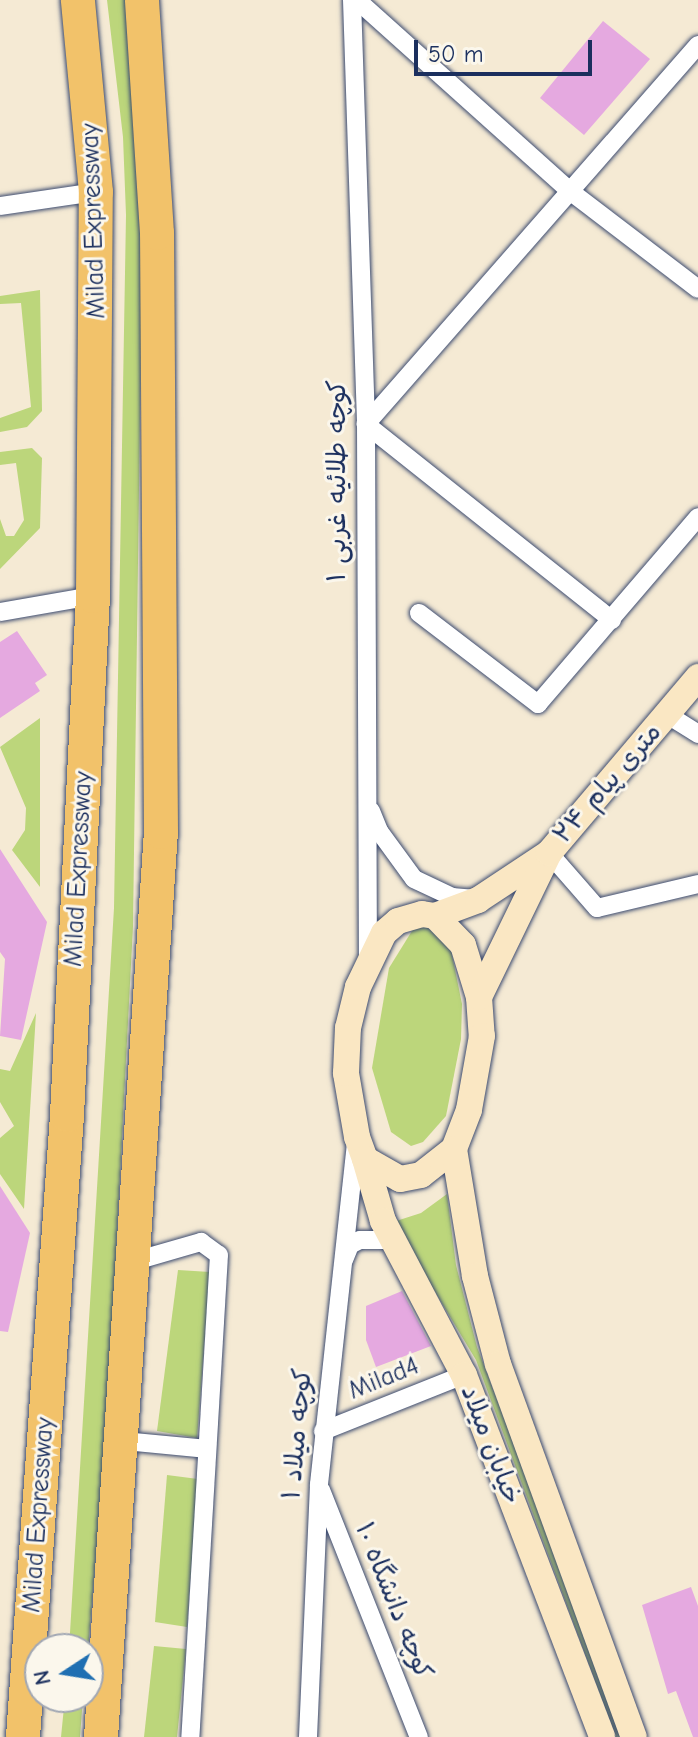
<!DOCTYPE html>
<meta charset="utf-8">
<style>
body{margin:0}
#map{position:relative;width:698px;height:1737px;overflow:hidden;background:#f5ead4;font-family:"Comic Neue","Playpen Sans Arabic",sans-serif}
div>[style]{position:absolute}
[style*='--x']{left:calc(var(--x)*1px);top:calc(var(--y)*1px);width:calc(var(--w)*1px);rotate:calc(var(--a)*1deg)}
.green>*{inset:0;background:#bcd67b}
.building>*{inset:0;background:#e5a9e0}
.roads{filter:drop-shadow(0 0 2px #3c4b70) drop-shadow(0 0 2px #3c4b70)}
.street>*{height:18px;margin:-9px;padding:0 9px;transform-origin:9px;border-radius:9px;background:#fff}
.secondary>*{height:26px;margin:-13px;padding:0 13px;transform-origin:13px;border-radius:13px;background:#fae7c3}
.highway>*{height:34px;margin:-17px;padding:0 17px;transform-origin:17px;border-radius:17px;background:#f2c26a}
span{translate:-50% -50%;white-space:nowrap;text-align:center;line-height:1.15;-webkit-text-stroke:6px #fbf7ec;paint-order:stroke}
.street-label{font-size:26px;color:#1b2f5e}
.north{position:absolute;left:24px;top:1633px;width:80px;height:80px;box-sizing:border-box;background:#fbf7ec;border:2px solid #a1a7b3;border-radius:50%;rotate:258deg;font-size:22px;font-weight:700;line-height:32px;text-align:center;color:#1b2f5e}
.north::after{content:'';display:block;margin:auto;width:28px;height:36px;background:#1f6fb2;clip-path:polygon(50% 0,100% 100%,50% 72%,0 100%)}
.scale{position:absolute;left:414px;top:40px;width:178px;height:36px;box-sizing:border-box;border:4px solid #1b2f5e;border-top:0;padding-left:10px;font-size:24px;line-height:28px;white-space:nowrap;color:#1b2f5e;-webkit-text-stroke:6px #fbf7ec;paint-order:stroke}
</style>
<div id="map">
<div class="green">
<div style="clip-path:polygon(107px 0,125px 0,143px 199px,133px 926px,107px 1425px,88px 1649px,69px 1649px,114px 908px,126px 215px,123px 137px)"></div>
<div style="clip-path:polygon(40px 290px,42px 411px,27px 427px,0 432px,0 418px,31px 407px,21px 303px,0 304px,0 296px)"></div>
<div style="clip-path:polygon(32px 448px,42px 458px,40px 528px,0 569px,0 519px,6px 536px,14px 536px,24px 520px,16px 463px,0 465px,0 452px)"></div>
<div style="clip-path:polygon(40px 718px,40px 887px,12px 850px,25px 830px,26px 808px,0 747px)"></div>
<div style="clip-path:polygon(425px 924px,450px 945px,462px 1004px,461px 1039px,446px 1116px,423px 1142px,411px 1146px,391px 1132px,372px 1068px,389px 968px,415px 926px)"></div>
<div style="clip-path:polygon(36px 1013px,24px 1209px,0 1174px,0 1138px,14px 1126px,0 1102px,0 1069px,10px 1071px)"></div>
<div style="clip-path:polygon(447px 1194px,456px 1265px,477px 1347px,626px 1737px,616px 1737px,476px 1360px,393px 1222px,421px 1213px)"></div>
<div style="clip-path:polygon(178px 1270px,210px 1272px,197px 1438px,157px 1431px)"></div>
<div style="clip-path:polygon(167px 1475px,198px 1479px,187px 1627px,155px 1622px)"></div>
<div style="clip-path:polygon(154px 1646px,186px 1649px,177px 1737px,144px 1737px)"></div>
<div style="clip-path:polygon(65px 1697px,83px 1697px,80px 1737px,61px 1737px)"></div>
</div>
<div class="building">
<div style="clip-path:polygon(603px 21px,650px 59px,584px 135px,540px 98px)"></div>
<div style="clip-path:polygon(17px 631px,47px 675px,35px 683px,40px 691px,0 718px,0 642px)"></div>
<div style="clip-path:polygon(0 849px,47px 922px,21px 1040px,0 1036px,5px 959px,0 952px)"></div>
<div style="clip-path:polygon(0 1186px,30px 1233px,8px 1332px,0 1331px)"></div>
<div style="clip-path:polygon(402px 1291px,431px 1346px,376px 1367px,366px 1340px,366px 1306px)"></div>
<div style="clip-path:polygon(691px 1587px,698px 1606px,698px 1737px,693px 1737px,676px 1691px,668px 1694px,642px 1605px)"></div>
</div>
<div class="roads">
<div class="street">
<div style="--x:352;--y:0;--w:424;--a:88.1"></div>
<div style="--x:366;--y:424;--w:535;--a:89.79"></div>
<div style="--x:357;--y:0;--w:286;--a:41.9"></div>
<div style="--x:570;--y:191;--w:161;--a:37.4"></div>
<div style="--x:0;--y:206;--w:97;--a:-8.3"></div>
<div style="--x:0;--y:612;--w:94;--a:-9.8"></div>
<div style="--x:419;--y:613;--w:150;--a:37.4"></div>
<div style="--x:538;--y:704;--w:246;--a:-49.4"></div>
<div style="--x:612;--y:620;--w:315;--a:-141.5"></div>
<div style="--x:366;--y:424;--w:504;--a:-48.78"></div>
<div style="--x:668;--y:715;--w:36;--a:32"></div>
<div style="--x:371;--y:811;--w:22;--a:68"></div>
<div style="--x:379;--y:831;--w:59;--a:53.9"></div>
<div style="--x:414;--y:879;--w:42;--a:25.3"></div>
<div style="--x:452;--y:897;--w:23;--a:5"></div>
<div style="--x:549;--y:853;--w:73;--a:48.9"></div>
<div style="--x:597;--y:908;--w:104;--a:-13.4"></div>
<div style="--x:344;--y:1260;--w:16;--a:-68"></div>
<div style="--x:350;--y:1245;--w:11;--a:-27"></div>
<div style="--x:360;--y:1240;--w:33;--a:0"></div>
<div style="--x:135;--y:1261;--w:69;--a:-16.1"></div>
<div style="--x:201;--y:1242;--w:22;--a:36"></div>
<div style="--x:219;--y:1255;--w:483;--a:93.4"></div>
<div style="--x:323;--y:1431;--w:152;--a:-21.7"></div>
<div style="--x:124;--y:1441;--w:83;--a:5.5"></div>
<div style="--x:321;--y:1490;--w:266;--a:68.4"></div>
<div style="--x:308;--y:1737;--w:253;--a:-87.5"></div>
<div style="--x:319;--y:1484;--w:344;--a:-83.8"></div>
</div>
<div class="secondary">
<div style="--x:422;--y:914;--w:13;--a:9"></div>
<div style="--x:435;--y:916;--w:40;--a:46"></div>
<div style="--x:463;--y:945;--w:54;--a:72.9"></div>
<div style="--x:479;--y:997;--w:39;--a:86"></div>
<div style="--x:482;--y:1036;--w:75;--a:100"></div>
<div style="--x:469;--y:1110;--w:42;--a:111"></div>
<div style="--x:454;--y:1149;--w:42;--a:141.8"></div>
<div style="--x:421;--y:1175;--w:21;--a:169"></div>
<div style="--x:400;--y:1179;--w:40;--a:-150.3"></div>
<div style="--x:365;--y:1159;--w:23;--a:-110"></div>
<div style="--x:357;--y:1137;--w:65;--a:-99.8"></div>
<div style="--x:346;--y:1073;--w:45;--a:-87.5"></div>
<div style="--x:348;--y:1028;--w:42;--a:-76.3"></div>
<div style="--x:358;--y:987;--w:60;--a:-64.3"></div>
<div style="--x:384;--y:933;--w:18;--a:-41"></div>
<div style="--x:398;--y:921;--w:25;--a:-16"></div>
<div style="--x:435;--y:916;--w:46;--a:-20.4"></div>
<div style="--x:478;--y:900;--w:85;--a:-33.5"></div>
<div style="--x:479;--y:997;--w:160;--a:-64.1"></div>
<div style="--x:549;--y:853;--w:231;--a:-49.7"></div>
<div style="--x:454;--y:1149;--w:129;--a:80.6"></div>
<div style="--x:475;--y:1276;--w:91;--a:75.4"></div>
<div style="--x:498;--y:1364;--w:397;--a:70"></div>
<div style="--x:365;--y:1159;--w:65;--a:73.8"></div>
<div style="--x:383;--y:1221;--w:174;--a:62.3"></div>
<div style="--x:464;--y:1375;--w:387;--a:69.1"></div>
</div>
<div class="highway">
<div style="--x:23;--y:1737;--w:624;--a:-85.95"></div>
<div style="--x:67;--y:1115;--w:520;--a:-87.13"></div>
<div style="--x:93;--y:596;--w:404;--a:-89.6"></div>
<div style="--x:96;--y:192;--w:193;--a:-95.4"></div>
<div style="--x:101;--y:1737;--w:907;--a:-86.21"></div>
<div style="--x:161;--y:832;--w:599;--a:-90.38"></div>
<div style="--x:157;--y:233;--w:233;--a:-93.7"></div>
</div>
</div>
<div class="street-label">
<span style="left:94px;top:221px;rotate:-92deg">Milad Expressway</span>
<span style="left:338px;top:481px;rotate:-90deg">کوچه طلائیه غربی ۱</span>
<span style="left:608px;top:784px;rotate:-49deg">۲۴ متری پیام</span>
<span style="left:79px;top:869px;rotate:-87deg">Milad Expressway</span>
<span style="left:384px;top:1379px;rotate:-22deg">Milad4</span>
<span style="left:298px;top:1434px;rotate:-85deg">کوچه میلاد ۱</span>
<span style="left:490px;top:1445px;rotate:69deg">خیابان میلاد</span>
<span style="left:39px;top:1515px;rotate:-86deg">Milad Expressway</span>
<span style="left:393px;top:1601px;rotate:68deg">کوچه دانشگاه ۱۰</span>
</div>
<div class="north">N</div>
<div class="scale">50 m</div>
</div>
